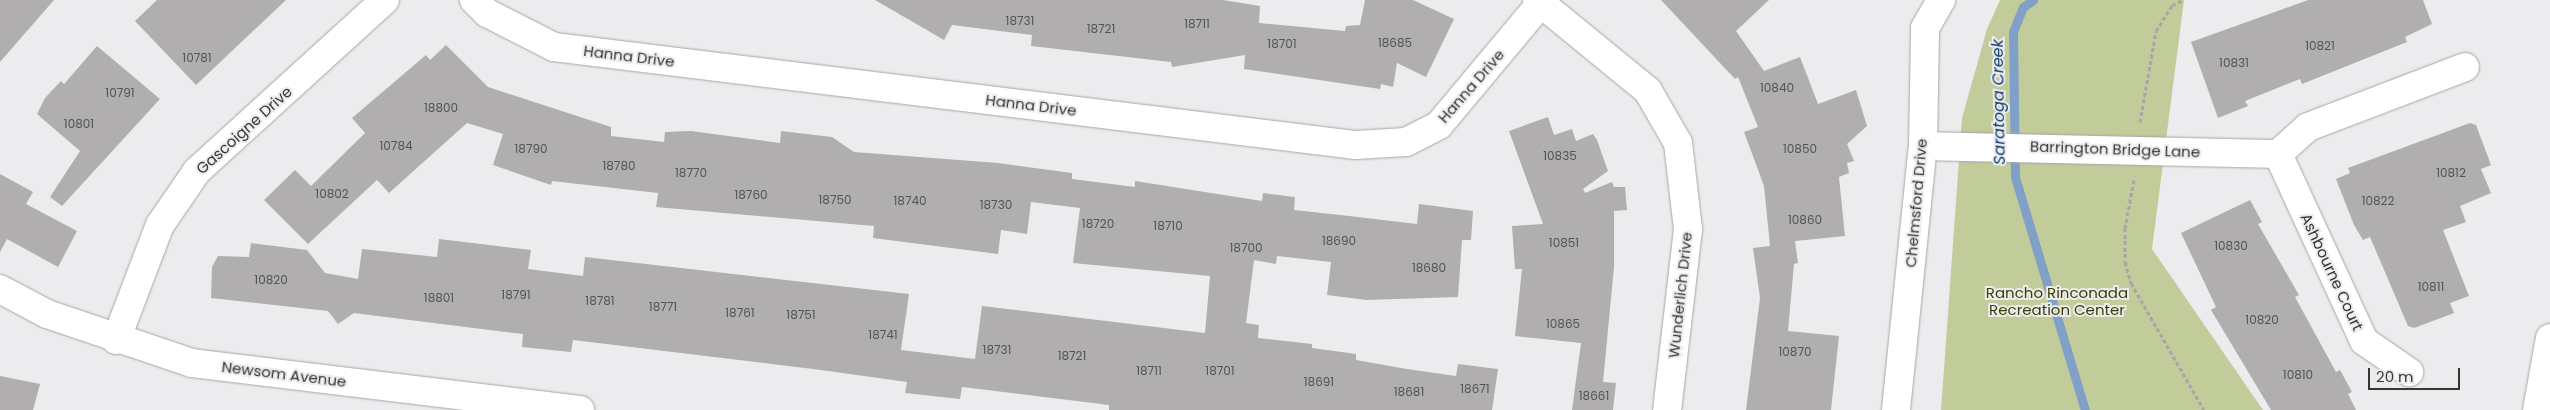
<!DOCTYPE html>
<style>
body{margin:0}
#map{position:relative;width:2550px;height:410px;overflow:hidden;background:#ececee;font-family:Poppins,sans-serif}
div>[style]{position:absolute}
[style*='--x']{left:calc(var(--x)*1px);top:calc(var(--y)*1px);width:calc(var(--w)*1px);rotate:calc(var(--a)*1deg)}
.green>*{inset:0;background:#c2cb9a}
.stream>*{height:9px;margin:-4.5px;padding:0 4.5px;transform-origin:4.5px;border-radius:4.5px;background:#81a0c8}
.building>*{inset:0;background:#b0aeaf}
.path>*{height:3px;margin-top:-1.5px;transform-origin:0;background:repeating-linear-gradient(90deg,#a6a6a8 0 4px,transparent 0 6.5px)}
.roads{filter:drop-shadow(0 0 1px #a5a6a7) drop-shadow(0 0 1px #a5a6a7)}
.minor>*{height:28px;margin:-14px;padding:0 14px;transform-origin:14px;border-radius:14px;background:#fff}
.highway>*{height:28px;margin:-14px;padding:0 14px;transform-origin:14px;border-radius:14px;background:#fff}
span{translate:-50% -50%;white-space:nowrap;text-align:center;line-height:1.15;-webkit-text-stroke:4px #ececee;paint-order:stroke}
.number-label{font-size:12px;color:#545455}
.number-label span{-webkit-text-stroke-width:0}
.street-label{font-size:15px;color:#363637}
.park-label{font-size:15px;color:#383f02}
.water-label{font-size:16px;color:#133d6f;font-style:italic}
.scale{position:absolute;left:2368px;top:368px;width:92px;height:22px;box-sizing:border-box;border:2px solid #363637;border-top:0;padding-left:6px;font-size:15px;line-height:18px;white-space:nowrap;color:#363637;-webkit-text-stroke:4px #ececee;paint-order:stroke}
</style>
<div id="map">
<div class="green">
<div style="clip-path:polygon(2000px 0,2184px 0,2152px 249px,2263px 410px,1941px 410px,1962px 118px,1987px 29px)"></div>
</div>
<div class="stream">
<div style="--x:2033;--y:0;--w:12;--a:145"></div>
<div style="--x:2023;--y:7;--w:27;--a:112"></div>
<div style="--x:2013;--y:32;--w:145;--a:89.2"></div>
<div style="--x:2015;--y:177;--w:243;--a:73.3"></div>
</div>
<div class="building">
<div style="clip-path:polygon(0 0,54px 0,0 62px)"></div>
<div style="clip-path:polygon(157px 0,286px 0,196px 85px,135px 21px)"></div>
<div style="clip-path:polygon(875px 0,1223px 0,1260px 6px,1259px 23px,1345px 31px,1346px 26px,1360px 25px,1365px 0,1413px 0,1454px 19px,1426px 77px,1397px 63px,1393px 87px,1381px 84px,1380px 89px,1244px 69px,1245px 55px,1172px 67px,1171px 62px,1031px 46px,1032px 35px,952px 25px,944px 40px)"></div>
<div style="clip-path:polygon(1661px 0,1769px 0,1736px 31px,1764px 71px,1800px 57px,1818px 104px,1856px 90px,1867px 126px,1847px 144px,1854px 161px,1847px 163px,1849px 173px,1839px 177px,1845px 236px,1795px 241px,1798px 263px,1794px 264px,1788px 331px,1839px 336px,1831px 410px,1746px 410px,1760px 298px,1753px 248px,1770px 246px,1764px 186px,1744px 132px,1758px 127px,1738px 77px,1735px 79px)"></div>
<div style="clip-path:polygon(2308px 0,2423px 0,2432px 24px,2405px 37px,2407px 42px,2302px 84px,2300px 79px,2245px 101px,2248px 106px,2218px 118px,2191px 42px)"></div>
<div style="clip-path:polygon(446px 45px,488px 87px,611px 127px,611px 136px,664px 142px,665px 132px,691px 131px,780px 143px,781px 131px,832px 137px,854px 152px,998px 163px,1072px 173px,1072px 179px,1135px 187px,1135px 181px,1262px 201px,1263px 193px,1295px 197px,1294px 210px,1349px 216px,1417px 224px,1419px 204px,1473px 211px,1471px 240px,1462px 240px,1458px 297px,1366px 300px,1327px 295px,1331px 262px,1277px 256px,1276px 264px,1254px 260px,1246px 323px,1259px 325px,1258px 338px,1312px 344px,1312px 348px,1356px 354px,1356px 360px,1407px 369px,1456px 376px,1458px 364px,1498px 369px,1492px 410px,1109px 410px,1109px 405px,962px 387px,960px 399px,905px 393px,907px 382px,821px 370px,573px 340px,571px 352px,522px 347px,523px 334px,354px 313px,338px 324px,328px 311px,211px 298px,212px 267px,218px 256px,249px 257px,251px 243px,307px 250px,325px 273px,358px 279px,362px 249px,437px 257px,439px 239px,531px 250px,528px 269px,583px 276px,585px 257px,909px 294px,901px 350px,975px 359px,982px 306px,1205px 333px,1210px 276px,1073px 263px,1080px 208px,1031px 202px,1027px 234px,1001px 230px,998px 254px,873px 238px,874px 226px,656px 207px,658px 193px,552px 181px,551px 185px,493px 165px,503px 134px,467px 123px,389px 193px,377px 180px,308px 244px,264px 200px,295px 170px,311px 186px,365px 133px,352px 118px,426px 55px,430px 60px)"></div>
<div style="clip-path:polygon(97px 46px,160px 99px,62px 206px,50px 197px,80px 151px,37px 114px,45px 98px,61px 81px,64px 84px)"></div>
<div style="clip-path:polygon(1548px 117px,1554px 135px,1572px 129px,1576px 141px,1593px 134px,1597px 140px,1608px 171px,1583px 189px,1585px 193px,1612px 182px,1614px 187px,1625px 187px,1627px 210px,1614px 211px,1614px 267px,1603px 382px,1616px 383px,1613px 410px,1572px 410px,1581px 343px,1515px 336px,1522px 269px,1515px 269px,1512px 226px,1543px 224px,1509px 131px)"></div>
<div style="clip-path:polygon(2470px 123px,2476px 125px,2491px 165px,2481px 169px,2491px 193px,2460px 206px,2466px 222px,2443px 230px,2469px 296px,2450px 303px,2454px 313px,2414px 328px,2408px 326px,2370px 237px,2363px 240px,2354px 225px,2336px 179px,2350px 173px,2348px 168px)"></div>
<div style="clip-path:polygon(0 174px,33px 192px,26px 204px,77px 231px,58px 267px,7px 239px,0 252px)"></div>
<div style="clip-path:polygon(2250px 200px,2262px 222px,2258px 224px,2299px 295px,2295px 297px,2336px 372px,2340px 370px,2352px 392px,2348px 394px,2356px 410px,2271px 410px,2211px 310px,2216px 307px,2181px 233px)"></div>
<div style="clip-path:polygon(0 376px,40px 384px,33px 410px,0 410px)"></div>
</div>
<div class="path">
<div style="--x:2140;--y:122;--w:92;--a:-80"></div>
<div style="--x:2156;--y:31;--w:31;--a:-58"></div>
<div style="--x:2172;--y:5;--w:12;--a:-24"></div>
<div style="--x:2134;--y:180;--w:49;--a:100.6"></div>
<div style="--x:2125;--y:228;--w:34;--a:90"></div>
<div style="--x:2125;--y:262;--w:22;--a:74"></div>
<div style="--x:2131;--y:283;--w:146;--a:60.1"></div>
</div>
<div class="roads">
<div class="minor">
<div style="--x:474;--y:0;--w:18;--a:45"></div>
<div style="--x:487;--y:13;--w:75;--a:26.9"></div>
<div style="--x:554;--y:47;--w:808;--a:6.97"></div>
<div style="--x:1356;--y:145;--w:50;--a:-3.4"></div>
<div style="--x:1406;--y:142;--w:37;--a:-27"></div>
<div style="--x:1439;--y:125;--w:159;--a:-50.1"></div>
<div style="--x:1537;--y:0;--w:144;--a:39.3"></div>
<div style="--x:1648;--y:91;--w:60;--a:60"></div>
<div style="--x:1678;--y:143;--w:87;--a:83.4"></div>
<div style="--x:1688;--y:229;--w:182;--a:96.6"></div>
<div style="--x:1923;--y:146;--w:355;--a:1.3"></div>
<div style="--x:2278;--y:154;--w:206;--a:65.3"></div>
<div style="--x:2364;--y:341;--w:55;--a:34.6"></div>
<div style="--x:2278;--y:154;--w:40;--a:-42"></div>
<div style="--x:2308;--y:127;--w:168;--a:-20.9"></div>
<div style="--x:0;--y:289;--w:53;--a:28"></div>
<div style="--x:47;--y:314;--w:153;--a:18.7"></div>
<div style="--x:192;--y:363;--w:391;--a:6.9"></div>
<div style="--x:116;--y:340;--w:123;--a:-69.1"></div>
<div style="--x:160;--y:225;--w:65;--a:-55.6"></div>
<div style="--x:197;--y:171;--w:254;--a:-42.3"></div>
<div style="--x:1896;--y:410;--w:265;--a:-84.2"></div>
<div style="--x:1923;--y:146;--w:118;--a:-89"></div>
<div style="--x:1925;--y:28;--w:32;--a:-60"></div>
</div>
<div class="highway">
<div style="--x:2537;--y:410;--w:73;--a:-79.8"></div>
</div>
</div>
<div class="number-label">
<span style="left:1020px;top:21px">18731</span>
<span style="left:1197px;top:24px">18711</span>
<span style="left:1101px;top:29px">18721</span>
<span style="left:1395px;top:43px">18685</span>
<span style="left:1282px;top:44px">18701</span>
<span style="left:2320px;top:46px">10821</span>
<span style="left:197px;top:58px">10781</span>
<span style="left:2234px;top:63px">10831</span>
<span style="left:1777px;top:88px">10840</span>
<span style="left:120px;top:93px">10791</span>
<span style="left:441px;top:108px">18800</span>
<span style="left:79px;top:124px">10801</span>
<span style="left:396px;top:146px">10784</span>
<span style="left:531px;top:149px">18790</span>
<span style="left:1800px;top:149px">10850</span>
<span style="left:1560px;top:156px">10835</span>
<span style="left:619px;top:166px">18780</span>
<span style="left:691px;top:173px">18770</span>
<span style="left:2451px;top:173px">10812</span>
<span style="left:332px;top:194px">10802</span>
<span style="left:751px;top:195px">18760</span>
<span style="left:835px;top:200px">18750</span>
<span style="left:910px;top:201px">18740</span>
<span style="left:2378px;top:201px">10822</span>
<span style="left:996px;top:205px">18730</span>
<span style="left:1805px;top:220px">10860</span>
<span style="left:1098px;top:224px">18720</span>
<span style="left:1168px;top:226px">18710</span>
<span style="left:1339px;top:241px">18690</span>
<span style="left:1564px;top:243px">10851</span>
<span style="left:2231px;top:246px">10830</span>
<span style="left:1246px;top:248px">18700</span>
<span style="left:1429px;top:268px">18680</span>
<span style="left:271px;top:280px">10820</span>
<span style="left:2431px;top:287px">10811</span>
<span style="left:516px;top:295px">18791</span>
<span style="left:439px;top:298px">18801</span>
<span style="left:600px;top:301px">18781</span>
<span style="left:663px;top:307px">18771</span>
<span style="left:740px;top:313px">18761</span>
<span style="left:801px;top:315px">18751</span>
<span style="left:2262px;top:320px">10820</span>
<span style="left:1563px;top:324px">10865</span>
<span style="left:883px;top:335px">18741</span>
<span style="left:997px;top:350px">18731</span>
<span style="left:1795px;top:352px">10870</span>
<span style="left:1072px;top:356px">18721</span>
<span style="left:1149px;top:371px">18711</span>
<span style="left:1220px;top:371px">18701</span>
<span style="left:2298px;top:375px">10810</span>
<span style="left:1319px;top:382px">18691</span>
<span style="left:1475px;top:389px">18671</span>
<span style="left:1409px;top:392px">18681</span>
<span style="left:1594px;top:396px">18661</span>
</div>
<div class="street-label">
<span style="left:629px;top:56px;rotate:7deg">Hanna Drive</span>
<span style="left:1471px;top:86px;rotate:-49deg">Hanna Drive</span>
<span style="left:1031px;top:105px;rotate:7deg">Hanna Drive</span>
<span style="left:244px;top:130px;rotate:-42deg">Gascoigne Drive</span>
<span style="left:2115px;top:149px;rotate:2deg">Barrington Bridge Lane</span>
<span style="left:1916px;top:203px;rotate:-85deg">Chelmsford Drive</span>
<span style="left:2332px;top:272px;rotate:65deg">Ashbourne Court</span>
<span style="left:1680px;top:295px;rotate:-84deg">Wunderlich Drive</span>
<span style="left:284px;top:374px;rotate:7deg">Newsom Avenue</span>
</div>
<div class="park-label">
<span style="left:2057px;top:301px">Rancho Rinconada<br>Recreation Center</span>
</div>
<div class="water-label">
<span style="left:1999px;top:102px;rotate:-91deg">Saratoga Creek</span>
</div>
<div class="scale">20 m</div>
</div>
